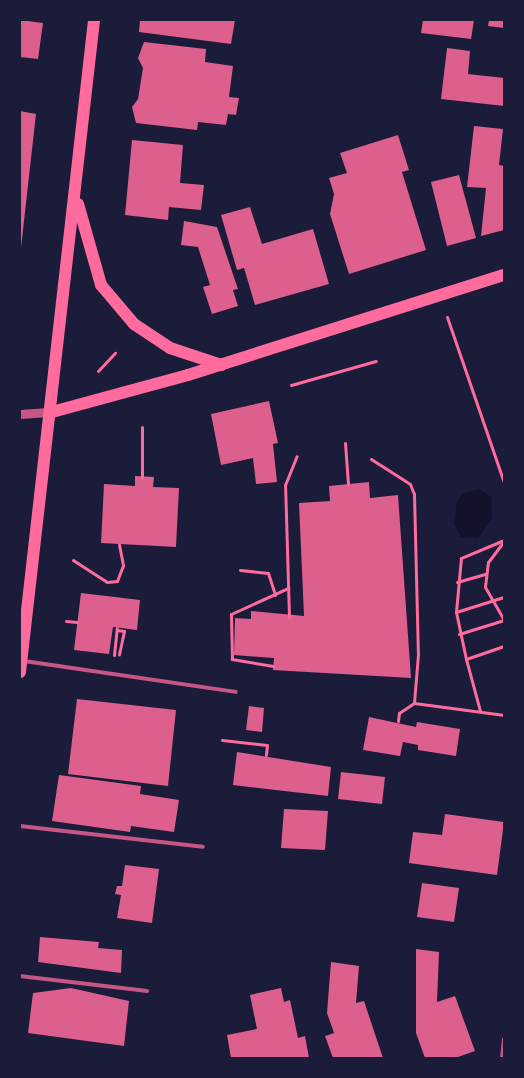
<!DOCTYPE html>
<style>
body{margin:0}
#map{position:relative;width:524px;height:1078px;overflow:hidden;background:#1b1b3a;font-family:Jost,sans-serif}
div>[style]{position:absolute}
[style*='--x']{left:calc(var(--x)*1px);top:calc(var(--y)*1px);width:calc(var(--w)*1px);rotate:calc(var(--a)*1deg)}
.water>*{inset:0;background:#12122b}
.building>*{inset:0;background:#dd5f8e}
.path>*{height:3px;margin:-1.5px;padding:0 1.5px;transform-origin:1.5px;border-radius:1.5px;background:#ff6b9d}
.service>*{height:4px;margin:-2px;padding:0 2px;transform-origin:2px;border-radius:2px;background:#c65784}
.minor>*{height:5px;margin:-2.5px;padding:0 2.5px;transform-origin:2.5px;border-radius:2.5px;background:#c65784}
.tertiary>*{height:9px;margin:-4.5px;padding:0 4.5px;transform-origin:4.5px;border-radius:4.5px;background:#c65784}
.primary>*{height:12px;margin:-6px;padding:0 6px;transform-origin:6px;border-radius:6px;background:#ff6b9d}
span{translate:-50% -50%;white-space:nowrap;text-align:center;line-height:1.15;-webkit-text-stroke:4px #1b1b3a;paint-order:stroke}
.frame{position:absolute;inset:0;border:21px solid #1b1b3a;pointer-events:none}
</style>
<div id="map">
<div class="water">
<div style="clip-path:polygon(479px 489px,491px 497px,492px 518px,478px 538px,461px 537px,454px 524px,457px 502px,462px 494px)"></div>
</div>
<div class="building">
<div style="clip-path:polygon(20px 20px,43px 23px,38px 59px,20px 57px)"></div>
<div style="clip-path:polygon(140px 20px,235px 20px,231px 44px,139px 32px)"></div>
<div style="clip-path:polygon(423px 20px,474px 20px,471px 39px,421px 33px)"></div>
<div style="clip-path:polygon(489px 20px,504px 20px,504px 28px,488px 26px)"></div>
<div style="clip-path:polygon(144px 42px,206px 49px,205px 62px,233px 66px,229px 97px,239px 98px,236px 115px,228px 114px,226px 125px,198px 122px,197px 130px,136px 123px,132px 107px,138px 99px,143px 68px,138px 58px)"></div>
<div style="clip-path:polygon(447px 48px,470px 51px,468px 74px,504px 78px,504px 106px,441px 99px)"></div>
<div style="clip-path:polygon(20px 111px,36px 114px,21px 248px,20px 248px)"></div>
<div style="clip-path:polygon(474px 126px,503px 129px,499px 165px,504px 166px,504px 230px,481px 236px,486px 188px,467px 187px)"></div>
<div style="clip-path:polygon(398px 135px,409px 170px,402px 172px,426px 250px,349px 274px,330px 214px,334px 194px,329px 178px,347px 173px,340px 153px)"></div>
<div style="clip-path:polygon(132px 140px,183px 145px,180px 183px,204px 185px,201px 210px,169px 207px,168px 220px,125px 215px)"></div>
<div style="clip-path:polygon(459px 175px,476px 238px,447px 246px,431px 182px)"></div>
<div style="clip-path:polygon(250px 207px,262px 244px,313px 229px,329px 284px,255px 305px,244px 268px,237px 270px,221px 215px)"></div>
<div style="clip-path:polygon(184px 221px,217px 227px,238px 289px,233px 290px,238px 306px,212px 314px,203px 287px,210px 285px,198px 247px,181px 245px)"></div>
<div style="clip-path:polygon(269px 401px,278px 443px,273px 444px,277px 482px,256px 484px,253px 458px,221px 465px,211px 414px)"></div>
<div style="clip-path:polygon(135px 476px,154px 477px,153px 487px,179px 488px,176px 547px,101px 543px,104px 484px,135px 486px)"></div>
<div style="clip-path:polygon(369px 482px,370px 498px,398px 495px,411px 678px,273px 670px,274px 658px,234px 655px,235px 618px,251px 619px,251px 611px,304px 616px,299px 503px,330px 501px,329px 486px)"></div>
<div style="clip-path:polygon(81px 593px,140px 600px,137px 630px,113px 627px,109px 654px,74px 650px)"></div>
<div style="clip-path:polygon(77px 699px,176px 710px,168px 786px,68px 774px)"></div>
<div style="clip-path:polygon(249px 706px,264px 708px,262px 732px,246px 730px)"></div>
<div style="clip-path:polygon(369px 717px,416px 727px,417px 722px,460px 729px,456px 756px,418px 750px,418px 745px,403px 742px,400px 756px,363px 750px)"></div>
<div style="clip-path:polygon(237px 752px,331px 767px,328px 796px,233px 785px)"></div>
<div style="clip-path:polygon(341px 772px,385px 777px,382px 804px,338px 799px)"></div>
<div style="clip-path:polygon(59px 775px,141px 786px,140px 794px,179px 800px,174px 832px,131px 826px,130px 832px,52px 821px)"></div>
<div style="clip-path:polygon(284px 809px,328px 811px,325px 850px,281px 848px)"></div>
<div style="clip-path:polygon(445px 814px,504px 822px,497px 875px,409px 863px,413px 832px,442px 835px)"></div>
<div style="clip-path:polygon(125px 865px,159px 869px,152px 923px,117px 918px,121px 895px,115px 894px,117px 886px,122px 886px)"></div>
<div style="clip-path:polygon(422px 883px,459px 888px,454px 922px,417px 917px)"></div>
<div style="clip-path:polygon(40px 937px,99px 942px,98px 948px,122px 950px,121px 973px,38px 962px)"></div>
<div style="clip-path:polygon(416px 949px,439px 952px,437px 1002px,455px 996px,475px 1051px,455px 1058px,425px 1058px,416px 1033px)"></div>
<div style="clip-path:polygon(331px 962px,359px 966px,356px 1003px,364px 1001px,383px 1058px,333px 1058px,325px 1036px,334px 1033px,327px 1013px)"></div>
<div style="clip-path:polygon(71px 988px,129px 1001px,124px 1046px,28px 1033px,33px 993px)"></div>
<div style="clip-path:polygon(281px 988px,284px 1002px,290px 1000px,298px 1038px,305px 1036px,309px 1058px,231px 1058px,227px 1035px,257px 1029px,250px 995px)"></div>
</div>
<div class="path">
<div style="--x:447;--y:317;--w:176;--a:71"></div>
<div style="--x:98;--y:371;--w:25;--a:-47"></div>
<div style="--x:291;--y:385;--w:88;--a:-15.8"></div>
<div style="--x:142;--y:427;--w:50;--a:90"></div>
<div style="--x:345;--y:443;--w:41;--a:85.8"></div>
<div style="--x:371;--y:459;--w:46;--a:32.7"></div>
<div style="--x:410;--y:484;--w:11;--a:68"></div>
<div style="--x:414;--y:494;--w:160;--a:88.6"></div>
<div style="--x:418;--y:654;--w:49;--a:94.7"></div>
<div style="--x:414;--y:703;--w:91;--a:7.6"></div>
<div style="--x:504;--y:540;--w:47;--a:157.3"></div>
<div style="--x:461;--y:558;--w:54;--a:95.3"></div>
<div style="--x:456;--y:612;--w:50;--a:-17.4"></div>
<div style="--x:504;--y:541;--w:26;--a:127"></div>
<div style="--x:488;--y:562;--w:25;--a:97"></div>
<div style="--x:485;--y:587;--w:38;--a:60"></div>
<div style="--x:73;--y:560;--w:40;--a:32.9"></div>
<div style="--x:107;--y:582;--w:10;--a:-6"></div>
<div style="--x:117;--y:581;--w:17;--a:-69"></div>
<div style="--x:123;--y:565;--w:21;--a:-101"></div>
<div style="--x:240;--y:570;--w:28;--a:6"></div>
<div style="--x:268;--y:573;--w:23;--a:72"></div>
<div style="--x:504;--y:581;--w:3;--a:90"></div>
<div style="--x:457;--y:582;--w:29;--a:-16"></div>
<div style="--x:456;--y:612;--w:48;--a:78"></div>
<div style="--x:466;--y:659;--w:40;--a:-18.9"></div>
<div style="--x:289;--y:617;--w:132;--a:-91.7"></div>
<div style="--x:285;--y:485;--w:31;--a:-68"></div>
<div style="--x:66;--y:621;--w:11;--a:5"></div>
<div style="--x:117;--y:630;--w:7;--a:8"></div>
<div style="--x:124;--y:631;--w:24;--a:102"></div>
<div style="--x:459;--y:634;--w:47;--a:-17.3"></div>
<div style="--x:114;--y:655;--w:27;--a:-84"></div>
<div style="--x:466;--y:659;--w:54;--a:74.9"></div>
<div style="--x:273;--y:666;--w:42;--a:-170.3"></div>
<div style="--x:232;--y:659;--w:45;--a:-91.3"></div>
<div style="--x:231;--y:614;--w:63;--a:-24.5"></div>
<div style="--x:398;--y:721;--w:8;--a:-83"></div>
<div style="--x:399;--y:713;--w:18;--a:-34"></div>
<div style="--x:222;--y:740;--w:45;--a:6.3"></div>
<div style="--x:267;--y:745;--w:10;--a:96"></div>
</div>
<div class="service">
<div style="--x:24;--y:661;--w:214;--a:8.3"></div>
<div style="--x:20;--y:826;--w:184;--a:6.5"></div>
<div style="--x:20;--y:976;--w:128;--a:6.7"></div>
</div>
<div class="minor">
<div style="--x:502;--y:1058;--w:19;--a:-84"></div>
</div>
<div class="tertiary">
<div style="--x:20;--y:414;--w:32;--a:-4"></div>
</div>
<div class="primary">
<div style="--x:78;--y:204;--w:84;--a:74.1"></div>
<div style="--x:101;--y:285;--w:51;--a:49.8"></div>
<div style="--x:134;--y:324;--w:43;--a:33.7"></div>
<div style="--x:170;--y:348;--w:54;--a:18.4"></div>
<div style="--x:52;--y:412;--w:141;--a:-15.2"></div>
<div style="--x:188;--y:375;--w:331;--a:-17.6"></div>
<div style="--x:20;--y:672;--w:656;--a:-83.52"></div>
</div>
<div class="frame"></div>
</div>
